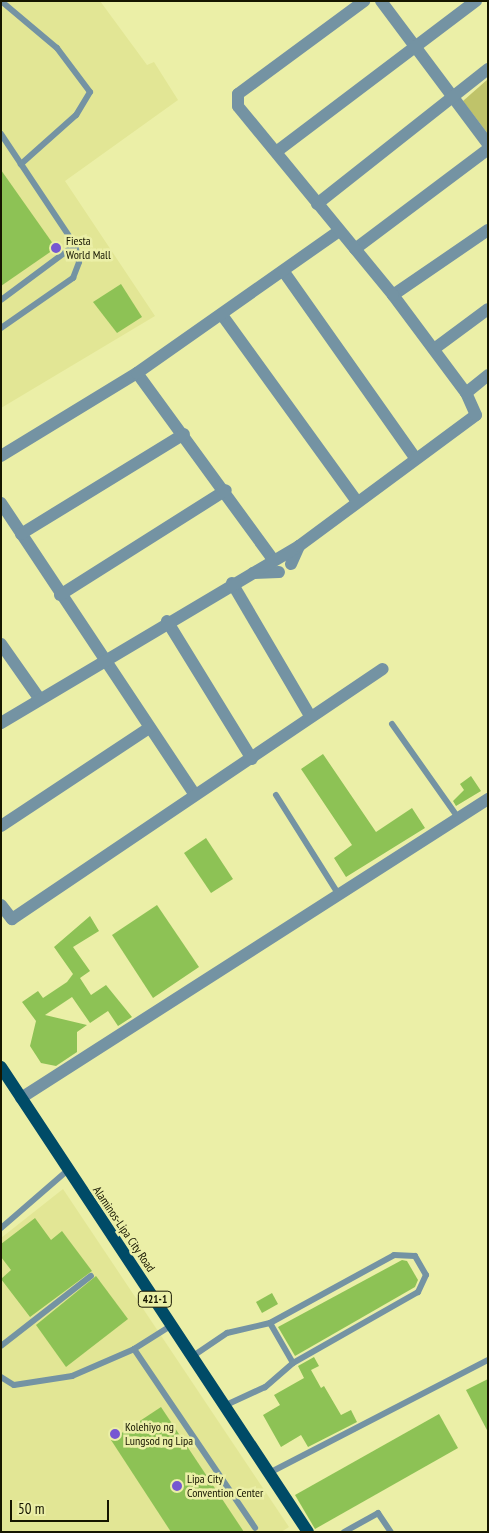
<!DOCTYPE html>
<style>
body{margin:0}
#map{position:relative;width:489px;height:1533px;overflow:hidden;background:#ebefa7;font-family:"PT Sans Narrow",sans-serif}
div>[style]{position:absolute}
[style*='--x']{left:calc(var(--x)*1px);top:calc(var(--y)*1px);width:calc(var(--w)*1px);rotate:calc(var(--a)*1deg)}
.built>*{inset:0;background:#e2e695}
.green>*{inset:0;background:#bfc36a}
.building>*{inset:0;background:#8dc255}
.lane>*{height:6px;margin:-3px;padding:0 3px;transform-origin:3px;border-radius:3px;background:#7493a3}
.street>*{height:12px;margin:-6px;padding:0 6px;transform-origin:6px;border-radius:6px;background:#7493a3}
.primary>*{height:12px;margin:-6px;padding:0 6px;transform-origin:6px;border-radius:6px;background:#004b67}
.dots>*{width:14px;height:14px;translate:-50% -50%;box-sizing:border-box;border:2px solid #ebefa7;border-radius:50%}
span{translate:-50% -50%;white-space:nowrap;text-align:center;line-height:1.15;-webkit-text-stroke:5px #ebefa7;paint-order:stroke}
.shield-label span{padding:1px 4px;background:#ebefa7;border:1px solid;border-radius:4px;-webkit-text-stroke-width:0}
.shield-label{font-size:11px;color:#161600;font-weight:700}
.poi-label{font-size:12px;color:#161600}
.left{translate:0 -50%;text-align:left}
.street-label{font-size:12px;color:#161600}
.frame{position:absolute;inset:0;border:2px solid #161600;pointer-events:none}
.scale{position:absolute;left:10px;top:1500px;width:99px;height:22px;box-sizing:border-box;border:2px solid #161600;border-top:0;padding-left:6px;font-size:15px;line-height:18px;white-space:nowrap;color:#161600;-webkit-text-stroke:4px #ebefa7;paint-order:stroke}
</style>
<div id="map">
<div class="built">
<div style="clip-path:polygon(1px 1px,100px 1px,147px 65px,154px 62px,178px 100px,65px 181px,155px 316px,1px 408px)"></div>
<div style="clip-path:polygon(63px 1189px,289px 1527px,281px 1532px,1px 1532px,1px 1238px)"></div>
</div>
<div class="green">
<div style="clip-path:polygon(488px 79px,488px 134px,463px 101px)"></div>
</div>
<div class="building">
<div style="clip-path:polygon(1px 170px,56px 248px,1px 286px)"></div>
<div style="clip-path:polygon(121px 284px,142px 317px,117px 333px,93px 302px)"></div>
<div style="clip-path:polygon(323px 754px,376px 832px,412px 808px,425px 828px,346px 877px,334px 858px,352px 845px,301px 769px)"></div>
<div style="clip-path:polygon(471px 776px,481px 791px,456px 806px,453px 801px,464px 790px,460px 784px)"></div>
<div style="clip-path:polygon(206px 838px,233px 879px,211px 893px,184px 853px)"></div>
<div style="clip-path:polygon(157px 905px,199px 967px,153px 998px,112px 935px)"></div>
<div style="clip-path:polygon(90px 916px,99px 931px,73px 947px,90px 971px,80px 978px,91px 995px,106px 985px,132px 1017px,118px 1026px,108px 1011px,90px 1023px,72px 997px,45px 1015px,87px 1025px,77px 1032px,77px 1052px,56px 1066px,41px 1063px,30px 1046px,36px 1021px,22px 1002px,38px 991px,43px 998px,67px 982px,73px 974px,54px 947px)"></div>
<div style="clip-path:polygon(35px 1218px,51px 1240px,62px 1231px,92px 1271px,30px 1317px,1px 1279px,11px 1270px,1px 1257px,1px 1244px)"></div>
<div style="clip-path:polygon(402px 1260px,407px 1261px,418px 1280px,415px 1287px,295px 1356px,278px 1327px)"></div>
<div style="clip-path:polygon(96px 1276px,128px 1319px,66px 1367px,36px 1325px)"></div>
<div style="clip-path:polygon(272px 1293px,278px 1304px,262px 1313px,256px 1302px)"></div>
<div style="clip-path:polygon(314px 1357px,319px 1366px,311px 1370px,321px 1388px,324px 1386px,341px 1415px,351px 1410px,357px 1422px,308px 1447px,301px 1435px,281px 1447px,263px 1415px,280px 1405px,274px 1395px,304px 1378px,298px 1366px)"></div>
<div style="clip-path:polygon(488px 1379px,488px 1432px,466px 1390px)"></div>
<div style="clip-path:polygon(161px 1407px,244px 1532px,171px 1532px,111px 1440px)"></div>
<div style="clip-path:polygon(439px 1414px,458px 1448px,315px 1529px,295px 1495px)"></div>
</div>
<div class="lane">
<div style="--x:1;--y:1;--w:73;--a:40"></div>
<div style="--x:57;--y:48;--w:55;--a:53.1"></div>
<div style="--x:90;--y:92;--w:27;--a:121"></div>
<div style="--x:76;--y:115;--w:74;--a:138.3"></div>
<div style="--x:1;--y:134;--w:133;--a:56.3"></div>
<div style="--x:75;--y:245;--w:92;--a:143.4"></div>
<div style="--x:1;--y:328;--w:88;--a:-34.8"></div>
<div style="--x:73;--y:278;--w:17;--a:-69"></div>
<div style="--x:79;--y:262;--w:17;--a:-103"></div>
<div style="--x:392;--y:724;--w:116;--a:54.8"></div>
<div style="--x:276;--y:795;--w:118;--a:57.8"></div>
<div style="--x:1;--y:1228;--w:89;--a:-40.9"></div>
<div style="--x:270;--y:1323;--w:46;--a:60.1"></div>
<div style="--x:1;--y:1346;--w:114;--a:-37.9"></div>
<div style="--x:134;--y:1349;--w:45;--a:-32.3"></div>
<div style="--x:193;--y:1356;--w:41;--a:-34.1"></div>
<div style="--x:227;--y:1333;--w:44;--a:-13.1"></div>
<div style="--x:270;--y:1323;--w:141;--a:-28.7"></div>
<div style="--x:394;--y:1255;--w:21;--a:3"></div>
<div style="--x:415;--y:1256;--w:22;--a:60"></div>
<div style="--x:426;--y:1275;--w:19;--a:115"></div>
<div style="--x:418;--y:1292;--w:144;--a:150.4"></div>
<div style="--x:293;--y:1363;--w:37;--a:139"></div>
<div style="--x:265;--y:1387;--w:43;--a:155.2"></div>
<div style="--x:1;--y:1377;--w:15;--a:32"></div>
<div style="--x:14;--y:1385;--w:59;--a:-8.8"></div>
<div style="--x:72;--y:1376;--w:68;--a:-23.5"></div>
<div style="--x:134;--y:1349;--w:216;--a:55.9"></div>
<div style="--x:269;--y:1473;--w:246;--a:-27.3"></div>
<div style="--x:344;--y:1532;--w:39;--a:-29"></div>
<div style="--x:378;--y:1513;--w:23;--a:56"></div>
</div>
<div class="street">
<div style="--x:381;--y:1;--w:179;--a:53.2"></div>
<div style="--x:276;--y:152;--w:251;--a:-37.1"></div>
<div style="--x:317;--y:204;--w:218;--a:-38.3"></div>
<div style="--x:355;--y:249;--w:166;--a:-36.9"></div>
<div style="--x:284;--y:272;--w:228;--a:54.8"></div>
<div style="--x:393;--y:295;--w:115;--a:-34.4"></div>
<div style="--x:222;--y:315;--w:228;--a:54.1"></div>
<div style="--x:434;--y:349;--w:67;--a:-36.5"></div>
<div style="--x:137;--y:373;--w:229;--a:53.9"></div>
<div style="--x:466;--y:393;--w:28;--a:-39"></div>
<div style="--x:1;--y:456;--w:159;--a:-31.4"></div>
<div style="--x:137;--y:373;--w:247;--a:-35.1"></div>
<div style="--x:1;--y:503;--w:349;--a:56.4"></div>
<div style="--x:21;--y:534;--w:191;--a:-31.5"></div>
<div style="--x:291;--y:564;--w:20;--a:-66"></div>
<div style="--x:253;--y:573;--w:26;--a:-2"></div>
<div style="--x:232;--y:583;--w:154;--a:59.6"></div>
<div style="--x:60;--y:595;--w:196;--a:-32.3"></div>
<div style="--x:167;--y:621;--w:162;--a:58.4"></div>
<div style="--x:1;--y:644;--w:66;--a:54.9"></div>
<div style="--x:1;--y:723;--w:347;--a:-30.7"></div>
<div style="--x:299;--y:546;--w:220;--a:-36.5"></div>
<div style="--x:476;--y:415;--w:24;--a:-114"></div>
<div style="--x:466;--y:393;--w:122;--a:-126.7"></div>
<div style="--x:393;--y:295;--w:244;--a:-129.4"></div>
<div style="--x:238;--y:106;--w:12;--a:-90"></div>
<div style="--x:238;--y:94;--w:157;--a:-36.4"></div>
<div style="--x:1;--y:826;--w:178;--a:-33.5"></div>
<div style="--x:1;--y:905;--w:18;--a:52"></div>
<div style="--x:12;--y:919;--w:447;--a:-34"></div>
<div style="--x:21;--y:1098;--w:555;--a:-32.63"></div>
</div>
<div class="primary">
<div style="--x:1;--y:1067;--w:557;--a:56.57"></div>
</div>
<div class="dots">
<div style="left:56px;top:248px;background:#7658d2"></div>
<div style="left:115px;top:1434px;background:#7658d2"></div>
<div style="left:177px;top:1486px;background:#7658d2"></div>
</div>
<div class="shield-label">
<span style="left:155px;top:1299px">421-1</span>
</div>
<div class="poi-label">
<span class="left" style="left:66px;top:248px">Fiesta<br>World Mall</span>
<span class="left" style="left:125px;top:1434px">Kolehiyo ng<br>Lungsod ng Lipa</span>
<span class="left" style="left:187px;top:1486px">Lipa City<br>Convention Center</span>
</div>
<div class="street-label">
<span style="left:124px;top:1229px;rotate:56deg">Alaminos-Lipa City Road</span>
</div>
<div class="frame"></div>
<div class="scale">50 m</div>
</div>
